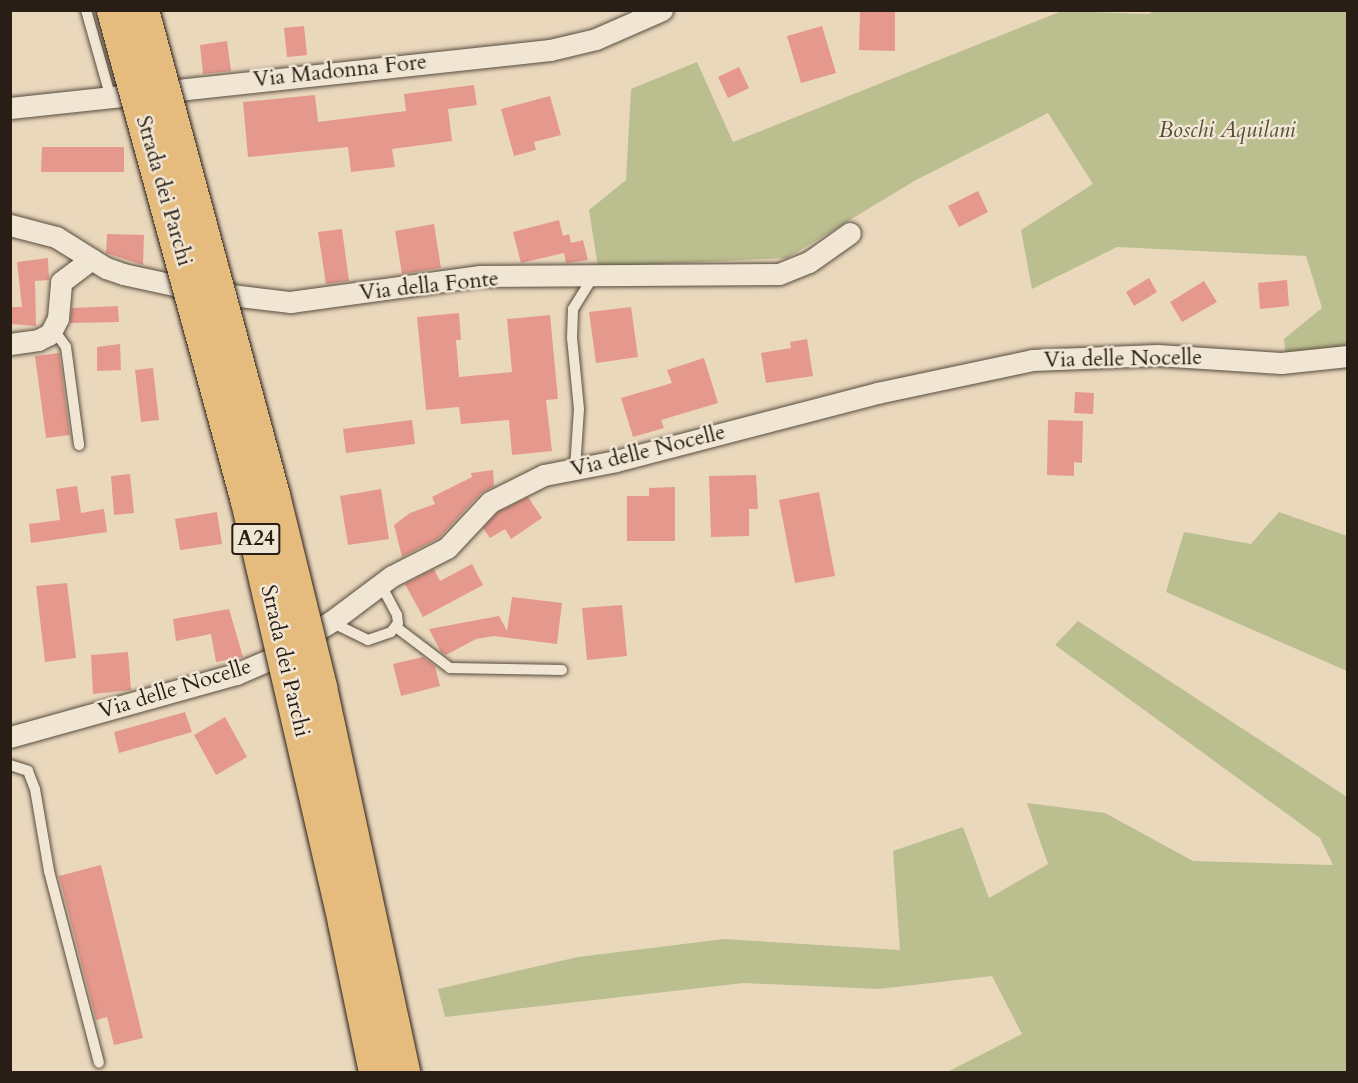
<!DOCTYPE html>
<style>
body{margin:0}
#map{position:relative;width:1358px;height:1083px;overflow:hidden;background:#ead8bd;font-family:Cardo,serif}
div>[style]{position:absolute}
[style*='--x']{left:calc(var(--x)*1px);top:calc(var(--y)*1px);width:calc(var(--w)*1px);rotate:calc(var(--a)*1deg)}
.green>*{inset:0;background:#bbbe8e}
.building>*{inset:0;background:#e5988c}
.roads{filter:drop-shadow(0 0 2px #584c3f) drop-shadow(0 0 2px #584c3f)}
.lane>*{height:10px;margin:-5px;padding:0 5px;transform-origin:5px;border-radius:5px;background:#f1e6d4}
.street>*{height:21px;margin:-10.5px;padding:0 10.5px;transform-origin:10.5px;border-radius:10.5px;background:#f1e6d4}
.bridges{filter:drop-shadow(0 0 2px #281e15) drop-shadow(0 0 2px #281e15)}
.highway-bridge>*{height:33px;margin:-16.5px;padding:0 16.5px;transform-origin:16.5px;border-radius:16.5px;background:#e5bc7e}
span{translate:-50% -50%;white-space:nowrap;text-align:center;line-height:1.15;-webkit-text-stroke:5px #f1e6d4;paint-order:stroke}
.shield-label span{padding:2px 4px;background:#f1e6d4;border:2px solid;border-radius:4px;-webkit-text-stroke-width:0}
.shield-label{font-size:21px;color:#281e15;font-weight:700}
.street-label{font-size:22px;color:#281e15}
.park-label{font-size:22px;color:#544e39;font-style:italic}
.frame{position:absolute;inset:0;border:12px solid #281e15;pointer-events:none}
</style>
<div id="map">
<div class="green">
<div style="clip-path:polygon(1157px 10px,1347px 11px,1347px 347px,1286px 358px,1284px 339px,1322px 308px,1306px 256px,1117px 247px,1032px 289px,1021px 230px,1093px 184px,1048px 113px,916px 180px,787px 258px,598px 267px,589px 210px,626px 180px,631px 89px,697px 62px,733px 142px,1062px 11px,1148px 14px)"></div>
<div style="clip-path:polygon(1279px 512px,1347px 536px,1347px 671px,1166px 592px,1184px 532px,1251px 544px)"></div>
<div style="clip-path:polygon(1078px 621px,1347px 797px,1347px 1072px,947px 1072px,1022px 1034px,992px 976px,879px 989px,744px 983px,445px 1017px,438px 989px,578px 957px,724px 939px,900px 950px,893px 851px,963px 827px,989px 898px,1048px 864px,1027px 803px,1105px 813px,1193px 861px,1333px 865px,1320px 838px,1055px 645px)"></div>
</div>
<div class="building">
<div style="clip-path:polygon(860px 10px,895px 10px,895px 51px,859px 50px)"></div>
<div style="clip-path:polygon(304px 26px,307px 55px,287px 57px,284px 28px)"></div>
<div style="clip-path:polygon(822px 26px,836px 73px,801px 83px,787px 36px)"></div>
<div style="clip-path:polygon(227px 41px,231px 71px,203px 74px,200px 45px)"></div>
<div style="clip-path:polygon(739px 67px,749px 88px,728px 98px,718px 77px)"></div>
<div style="clip-path:polygon(474px 85px,477px 105px,448px 109px,452px 141px,392px 149px,395px 167px,351px 172px,348px 147px,248px 157px,243px 102px,315px 95px,318px 122px,406px 111px,404px 94px)"></div>
<div style="clip-path:polygon(550px 96px,561px 135px,534px 142px,536px 150px,514px 156px,501px 109px)"></div>
<div style="clip-path:polygon(42px 147px,124px 147px,124px 172px,41px 172px)"></div>
<div style="clip-path:polygon(978px 191px,988px 212px,959px 227px,948px 206px)"></div>
<div style="clip-path:polygon(559px 220px,563px 236px,569px 234px,571px 243px,583px 240px,588px 260px,566px 263px,564px 253px,521px 263px,513px 232px)"></div>
<div style="clip-path:polygon(434px 224px,441px 268px,402px 274px,395px 231px)"></div>
<div style="clip-path:polygon(342px 229px,349px 281px,326px 284px,318px 232px)"></div>
<div style="clip-path:polygon(107px 234px,144px 235px,143px 265px,106px 253px)"></div>
<div style="clip-path:polygon(48px 258px,49px 280px,35px 281px,36px 326px,10px 324px,10px 307px,22px 307px,17px 262px)"></div>
<div style="clip-path:polygon(1149px 278px,1157px 292px,1134px 306px,1126px 292px)"></div>
<div style="clip-path:polygon(1287px 280px,1289px 306px,1260px 309px,1258px 283px)"></div>
<div style="clip-path:polygon(1204px 281px,1217px 302px,1182px 322px,1170px 302px)"></div>
<div style="clip-path:polygon(118px 306px,119px 322px,70px 323px,72px 308px)"></div>
<div style="clip-path:polygon(631px 307px,638px 357px,596px 363px,589px 312px)"></div>
<div style="clip-path:polygon(459px 313px,461px 340px,456px 340px,459px 377px,512px 372px,507px 319px,550px 315px,558px 399px,546px 400px,552px 451px,512px 455px,509px 420px,461px 424px,459px 407px,426px 410px,417px 317px)"></div>
<div style="clip-path:polygon(807px 339px,813px 376px,766px 383px,761px 353px,791px 348px,790px 342px)"></div>
<div style="clip-path:polygon(120px 344px,121px 370px,97px 371px,97px 347px)"></div>
<div style="clip-path:polygon(59px 353px,70px 435px,46px 438px,35px 356px)"></div>
<div style="clip-path:polygon(704px 358px,718px 403px,661px 420px,664px 428px,633px 437px,621px 398px,672px 383px,667px 370px)"></div>
<div style="clip-path:polygon(153px 368px,159px 420px,141px 422px,135px 370px)"></div>
<div style="clip-path:polygon(1075px 392px,1094px 393px,1093px 414px,1074px 413px)"></div>
<div style="clip-path:polygon(412px 420px,415px 444px,346px 453px,343px 429px)"></div>
<div style="clip-path:polygon(1048px 420px,1083px 421px,1082px 463px,1074px 462px,1074px 476px,1047px 475px)"></div>
<div style="clip-path:polygon(493px 470px,494px 486px,481px 493px,439px 538px,402px 557px,394px 525px,410px 513px,435px 504px,432px 497px,472px 477px,471px 473px)"></div>
<div style="clip-path:polygon(130px 474px,134px 513px,114px 515px,111px 476px)"></div>
<div style="clip-path:polygon(756px 475px,758px 509px,749px 509px,749px 536px,711px 537px,709px 476px)"></div>
<div style="clip-path:polygon(77px 486px,81px 513px,104px 509px,107px 532px,31px 543px,29px 524px,60px 520px,56px 489px)"></div>
<div style="clip-path:polygon(675px 487px,675px 541px,627px 541px,627px 496px,649px 496px,649px 488px)"></div>
<div style="clip-path:polygon(381px 489px,389px 539px,348px 545px,340px 496px)"></div>
<div style="clip-path:polygon(819px 492px,835px 576px,795px 583px,779px 500px)"></div>
<div style="clip-path:polygon(528px 497px,542px 518px,511px 539px,505px 529px,490px 538px,483px 528px,498px 512px)"></div>
<div style="clip-path:polygon(217px 512px,222px 544px,180px 550px,175px 519px)"></div>
<div style="clip-path:polygon(472px 564px,483px 585px,423px 617px,405px 584px,434px 569px,440px 581px)"></div>
<div style="clip-path:polygon(67px 583px,76px 658px,45px 662px,36px 586px)"></div>
<div style="clip-path:polygon(512px 597px,562px 603px,557px 644px,494px 636px,476px 639px,446px 655px,441px 652px,429px 629px,499px 616px,507px 631px)"></div>
<div style="clip-path:polygon(622px 605px,627px 656px,587px 660px,582px 608px)"></div>
<div style="clip-path:polygon(229px 609px,243px 657px,216px 662px,211px 634px,176px 641px,173px 619px)"></div>
<div style="clip-path:polygon(128px 652px,131px 690px,93px 694px,91px 655px)"></div>
<div style="clip-path:polygon(423px 657px,435px 666px,440px 686px,401px 696px,393px 664px)"></div>
<div style="clip-path:polygon(185px 712px,192px 732px,119px 753px,114px 732px)"></div>
<div style="clip-path:polygon(225px 717px,247px 757px,216px 775px,194px 735px)"></div>
<div style="clip-path:polygon(101px 865px,143px 1038px,114px 1045px,107px 1017px,96px 1020px,59px 876px)"></div>
</div>
<div class="roads">
<div class="lane">
<div style="--x:86;--y:10;--w:88;--a:74.2"></div>
<div style="--x:53;--y:329;--w:22;--a:54"></div>
<div style="--x:66;--y:347;--w:99;--a:82.4"></div>
<div style="--x:575;--y:469;--w:60;--a:-86.2"></div>
<div style="--x:579;--y:409;--w:71;--a:-95.6"></div>
<div style="--x:572;--y:338;--w:29;--a:-88"></div>
<div style="--x:573;--y:309;--w:36;--a:-58"></div>
<div style="--x:331;--y:622;--w:41;--a:25.9"></div>
<div style="--x:368;--y:640;--w:24;--a:-19"></div>
<div style="--x:391;--y:632;--w:11;--a:-52"></div>
<div style="--x:398;--y:623;--w:8;--a:-97"></div>
<div style="--x:397;--y:615;--w:36;--a:-118"></div>
<div style="--x:396;--y:627;--w:68;--a:37.2"></div>
<div style="--x:450;--y:668;--w:112;--a:1"></div>
<div style="--x:10;--y:765;--w:19;--a:18"></div>
<div style="--x:28;--y:771;--w:19;--a:69"></div>
<div style="--x:35;--y:789;--w:83;--a:80.3"></div>
<div style="--x:49;--y:871;--w:198;--a:75.4"></div>
</div>
<div class="street">
<div style="--x:10;--y:108;--w:543;--a:-6.13"></div>
<div style="--x:550;--y:50;--w:47;--a:-13.4"></div>
<div style="--x:596;--y:39;--w:72;--a:-23.7"></div>
<div style="--x:10;--y:225;--w:48;--a:14.6"></div>
<div style="--x:56;--y:237;--w:59;--a:31.8"></div>
<div style="--x:106;--y:268;--w:18;--a:19"></div>
<div style="--x:123;--y:274;--w:85;--a:12.2"></div>
<div style="--x:206;--y:292;--w:85;--a:6.8"></div>
<div style="--x:290;--y:302;--w:192;--a:-7.8"></div>
<div style="--x:480;--y:276;--w:299;--a:-0.4"></div>
<div style="--x:779;--y:274;--w:32;--a:-22"></div>
<div style="--x:809;--y:262;--w:50;--a:-35.3"></div>
<div style="--x:10;--y:344;--w:28;--a:-8"></div>
<div style="--x:38;--y:340;--w:13;--a:-27"></div>
<div style="--x:50;--y:334;--w:18;--a:-63"></div>
<div style="--x:58;--y:318;--w:36;--a:-85"></div>
<div style="--x:61;--y:282;--w:38;--a:-37"></div>
<div style="--x:10;--y:737;--w:235;--a:-15.6"></div>
<div style="--x:236;--y:674;--w:36;--a:-23"></div>
<div style="--x:269;--y:660;--w:74;--a:-31.8"></div>
<div style="--x:332;--y:621;--w:75;--a:-36.9"></div>
<div style="--x:392;--y:576;--w:62;--a:-27"></div>
<div style="--x:447;--y:548;--w:63;--a:-46.9"></div>
<div style="--x:490;--y:502;--w:60;--a:-26.6"></div>
<div style="--x:544;--y:475;--w:73;--a:-11"></div>
<div style="--x:616;--y:461;--w:270;--a:-14.6"></div>
<div style="--x:877;--y:393;--w:158;--a:-12"></div>
<div style="--x:1032;--y:360;--w:125;--a:-2.3"></div>
<div style="--x:1157;--y:355;--w:124;--a:3.7"></div>
<div style="--x:1281;--y:363;--w:67;--a:-6"></div>
</div>
</div>
<div class="bridges">
<div class="highway-bridge">
<div style="--x:113;--y:10;--w:509;--a:74.74"></div>
<div style="--x:247;--y:501;--w:432;--a:77"></div>
<div style="--x:344;--y:922;--w:153;--a:78.3"></div>
<div style="--x:142;--y:10;--w:502;--a:74.88"></div>
<div style="--x:273;--y:495;--w:198;--a:76.2"></div>
<div style="--x:320;--y:687;--w:394;--a:77.8"></div>
</div>
</div>
<div class="shield-label">
<span style="left:256px;top:539px">A24</span>
</div>
<div class="street-label">
<span style="left:340px;top:71px;rotate:-6deg">Via Madonna Fore</span>
<span style="left:164px;top:191px;rotate:74deg">Strada dei Parchi</span>
<span style="left:429px;top:286px;rotate:-6deg">Via della Fonte</span>
<span style="left:1123px;top:359px;rotate:-1deg">Via delle Nocelle</span>
<span style="left:648px;top:451px;rotate:-14deg">Via delle Nocelle</span>
<span style="left:285px;top:661px;rotate:77deg">Strada dei Parchi</span>
<span style="left:175px;top:689px;rotate:-17deg">Via delle Nocelle</span>
</div>
<div class="park-label">
<span style="left:1227px;top:131px">Boschi Aquilani</span>
</div>
<div class="frame"></div>
</div>
